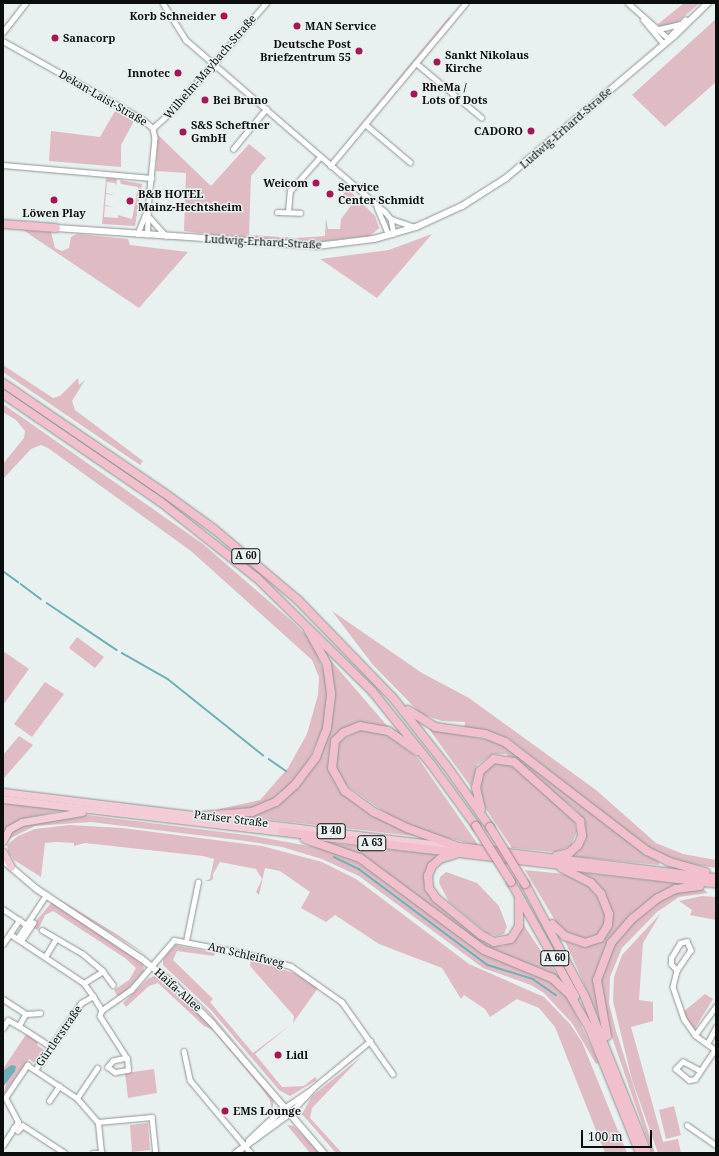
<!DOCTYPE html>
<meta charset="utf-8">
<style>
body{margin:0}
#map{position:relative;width:719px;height:1156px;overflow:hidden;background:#e9f0f0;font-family:"Noto Serif",serif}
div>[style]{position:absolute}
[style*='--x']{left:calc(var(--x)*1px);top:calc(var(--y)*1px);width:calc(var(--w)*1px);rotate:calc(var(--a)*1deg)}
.green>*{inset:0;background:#dfbbc3}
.water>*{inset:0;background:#6eb0b6}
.stream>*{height:1.5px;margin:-0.75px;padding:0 0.75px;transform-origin:0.75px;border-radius:0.75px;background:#6eb0b6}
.roads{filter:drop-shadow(0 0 1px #8d9393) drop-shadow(0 0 1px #8d9393)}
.minor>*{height:4.5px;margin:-2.25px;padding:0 2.25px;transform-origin:2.25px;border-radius:2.25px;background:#fff}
.tertiary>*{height:5.5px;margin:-2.75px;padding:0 2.75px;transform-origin:2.75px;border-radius:2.75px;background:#fff}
.secondary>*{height:6px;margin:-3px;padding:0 3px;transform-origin:3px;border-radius:3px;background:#fff}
.trunk>*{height:7px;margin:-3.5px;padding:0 3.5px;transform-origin:3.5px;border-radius:3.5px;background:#f4ccd7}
.motorway>*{height:8px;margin:-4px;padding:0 4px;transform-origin:4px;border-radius:4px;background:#f2c0cd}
.bridges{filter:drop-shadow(0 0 1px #a2828a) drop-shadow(0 0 1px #a2828a)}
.motorway-bridge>*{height:8px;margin:-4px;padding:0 4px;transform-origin:4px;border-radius:4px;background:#f2c0cd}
.dots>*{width:11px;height:11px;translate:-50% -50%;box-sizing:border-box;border:2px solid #e9f0f0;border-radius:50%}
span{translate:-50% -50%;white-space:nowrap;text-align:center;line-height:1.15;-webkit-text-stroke:3px #e9f0f0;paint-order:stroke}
.shield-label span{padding:1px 3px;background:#e9f0f0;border:1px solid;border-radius:3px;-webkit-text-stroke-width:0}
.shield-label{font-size:10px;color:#0c0e0e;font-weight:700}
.poi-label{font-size:11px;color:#0c0e0e;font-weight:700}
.right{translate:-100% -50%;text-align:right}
.left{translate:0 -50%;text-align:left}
.street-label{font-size:11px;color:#0c0e0e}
.frame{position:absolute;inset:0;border:4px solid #0c0e0e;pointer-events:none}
.scale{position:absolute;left:581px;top:1130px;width:71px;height:18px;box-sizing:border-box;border:2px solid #0c0e0e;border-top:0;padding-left:5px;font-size:12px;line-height:14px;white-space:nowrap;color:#0c0e0e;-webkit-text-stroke:3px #e9f0f0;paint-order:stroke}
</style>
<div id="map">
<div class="green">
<div style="clip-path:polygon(684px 3px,700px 3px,674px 25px,659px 26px,658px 24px)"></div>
<div style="clip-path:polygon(449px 17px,450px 18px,334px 156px)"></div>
<div style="clip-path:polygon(716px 19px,716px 82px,665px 127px,632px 95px)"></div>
<div style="clip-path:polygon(115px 111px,134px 121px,121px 145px,121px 167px,49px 161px,51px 131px,100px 137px)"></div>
<div style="clip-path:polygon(158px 135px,211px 186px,249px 144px,266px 158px,251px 176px,249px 235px,296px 238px,325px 236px,326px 218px,328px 229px,340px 229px,341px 219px,353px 203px,343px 194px,348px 189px,375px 216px,379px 228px,370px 236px,317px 242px,242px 239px,184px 231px,186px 173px,156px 171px)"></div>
<div style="clip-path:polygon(106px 178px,117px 179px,116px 186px,115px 183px,107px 182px,106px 193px,115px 195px,106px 194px,105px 205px,114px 207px,105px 206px,104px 217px,118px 218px,118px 215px,132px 219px,138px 187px,121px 184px,120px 180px,142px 184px,135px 226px,102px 224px)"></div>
<div style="clip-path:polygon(23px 230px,51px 232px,55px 248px,62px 251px,69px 248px,71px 237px,77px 234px,128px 239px,130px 245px,188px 252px,139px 308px)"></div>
<div style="clip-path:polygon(432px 234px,377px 298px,320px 259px,389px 250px)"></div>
<div style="clip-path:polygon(3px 365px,53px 398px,60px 396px,78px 378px,79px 385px,85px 380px,72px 401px,75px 410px,143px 461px,140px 465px,3px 372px)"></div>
<div style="clip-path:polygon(3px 404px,203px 544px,293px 622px,312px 641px,326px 677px,328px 701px,323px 728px,308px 762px,292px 783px,271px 800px,251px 808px,215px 810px,260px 800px,288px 768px,307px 734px,318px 695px,319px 677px,312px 660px,191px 551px,48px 448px,41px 445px,31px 449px,3px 479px,3px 464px,24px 438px,25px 431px,16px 420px,3px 412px)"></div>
<div style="clip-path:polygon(332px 611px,422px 673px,469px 698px,596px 790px,656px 843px,683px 854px,716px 860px,716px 868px,680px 862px,647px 847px,508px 738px,483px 730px,464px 729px,465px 722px,442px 721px,421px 714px,373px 665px)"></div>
<div style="clip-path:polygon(77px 637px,104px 657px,95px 668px,69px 648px)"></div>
<div style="clip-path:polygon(3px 651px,29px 669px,3px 705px)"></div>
<div style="clip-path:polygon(327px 656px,390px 729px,365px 723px,342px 731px,329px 753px,328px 765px,334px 781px,341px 790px,423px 837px,239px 816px,279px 803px,328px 736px,335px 700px)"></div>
<div style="clip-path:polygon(45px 682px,64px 694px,32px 737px,14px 724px)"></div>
<div style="clip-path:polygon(364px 728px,382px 731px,418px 758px,479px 846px,428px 833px,390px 816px,346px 785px,334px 765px,339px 741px)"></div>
<div style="clip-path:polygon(429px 729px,499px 742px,641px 851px,659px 862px,659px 865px,569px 856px,581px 847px,586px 839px,585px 825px,577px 811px,506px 754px,493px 754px,477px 765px,471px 787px)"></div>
<div style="clip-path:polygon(19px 736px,33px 745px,4px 778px,3px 755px)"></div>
<div style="clip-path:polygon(492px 763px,514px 766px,573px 818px,577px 831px,571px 846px,554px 852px,512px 848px,480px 800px,480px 777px)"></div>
<div style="clip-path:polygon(3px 803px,62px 810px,65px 810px,26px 818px,3px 834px)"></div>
<div style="clip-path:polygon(79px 814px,254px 836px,320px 848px,355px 860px,486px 955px,548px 979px,566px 994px,599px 1062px,596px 1064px,572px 1023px,544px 993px,531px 985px,483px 968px,359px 876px,322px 859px,282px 847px,246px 841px,91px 822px,35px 826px,5px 841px,15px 826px)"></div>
<div style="clip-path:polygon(69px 825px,122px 828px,262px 846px,322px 862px,356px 879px,469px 964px,544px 997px,570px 1024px,582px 1042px,627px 1153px,605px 1153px,555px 1027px,539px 1008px,517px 999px,490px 1017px,485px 1009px,464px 995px,461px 999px,442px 968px,379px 944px,335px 915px,326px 922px,301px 908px,310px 892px,280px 871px,265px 868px,259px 895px,256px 892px,262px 879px,256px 869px,220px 862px,213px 874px,213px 879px,210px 881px,205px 881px,210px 879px,214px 859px,203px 856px,85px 843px,74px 846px,74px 843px,56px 842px,45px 843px,41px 877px,14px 860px,8px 851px,7px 845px,18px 836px,35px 829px)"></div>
<div style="clip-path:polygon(331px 843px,441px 855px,426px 887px,490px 944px,503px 946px,512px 941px,518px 937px,523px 924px,559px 978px,540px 968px,490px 950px,371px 862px)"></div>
<div style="clip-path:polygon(525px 870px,564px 874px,589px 887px,597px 896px,606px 918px,600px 933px,585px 939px,560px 929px)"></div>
<div style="clip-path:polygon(446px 872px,477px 883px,499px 906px,507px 927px,504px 934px,497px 936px,487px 933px,449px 902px,439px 883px,440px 877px)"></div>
<div style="clip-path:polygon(578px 872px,683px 884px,637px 910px,605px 946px,595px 974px,598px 1016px,565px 941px,580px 946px,596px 943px,610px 910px)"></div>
<div style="clip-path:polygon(691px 889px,703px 889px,708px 893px,679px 897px,657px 912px,622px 948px,610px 977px,609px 1003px,616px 1031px,655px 1153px,652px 1153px,607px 1023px,601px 981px,607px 955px,625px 930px,653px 905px,671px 894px)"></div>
<div style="clip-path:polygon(702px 896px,716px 897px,716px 920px,690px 915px,692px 910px,679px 901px)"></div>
<div style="clip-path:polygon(56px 897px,118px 935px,147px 955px,86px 918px)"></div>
<div style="clip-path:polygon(52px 902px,143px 962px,144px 972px,129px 988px,118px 997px,114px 990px,129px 980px,136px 968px,125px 958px,53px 911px,45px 915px,38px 930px,31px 927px)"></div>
<div style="clip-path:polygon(661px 913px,643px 943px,639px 1000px,653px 1002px,653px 1021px,631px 1027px,663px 1142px,678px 1139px,681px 1153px,658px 1153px,632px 1080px,613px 1001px,614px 977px,622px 955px)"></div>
<div style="clip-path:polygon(175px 945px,215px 953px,214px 956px,177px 951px,173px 960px,213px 999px,210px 1002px,253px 1053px,289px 1026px,255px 1054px,282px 1087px,304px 1086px,315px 1077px,317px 1080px,290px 1096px,279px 1090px,211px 1010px,163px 965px,163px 959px)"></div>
<div style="clip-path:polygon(251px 960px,294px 973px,318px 988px,293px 1023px,294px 1016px,250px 966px)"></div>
<div style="clip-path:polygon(164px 968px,210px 1012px,257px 1069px,209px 1013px)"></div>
<div style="clip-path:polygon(158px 974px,214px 1029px,274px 1100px,272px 1111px,270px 1100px,259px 1085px,213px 1030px,204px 1026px,158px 983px,149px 986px,126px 1007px,123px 1003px,148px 979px)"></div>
<div style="clip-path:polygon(705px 994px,713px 999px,694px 1030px,683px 1012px)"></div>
<div style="clip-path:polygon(27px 1033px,38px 1040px,37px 1045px,44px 1050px,35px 1063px,29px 1059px,3px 1095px,11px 1065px,3px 1071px,3px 1069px)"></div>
<div style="clip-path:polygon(361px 1057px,312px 1108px,310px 1118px,342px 1153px,336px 1153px,302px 1114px,312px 1096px)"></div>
<div style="clip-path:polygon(154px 1069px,157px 1093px,128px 1098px,125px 1073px)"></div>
<div style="clip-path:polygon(674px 1106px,681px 1135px,666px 1139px,659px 1110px)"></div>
<div style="clip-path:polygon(148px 1123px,150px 1150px,132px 1152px,130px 1125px)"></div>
<div style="clip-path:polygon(287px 1125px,294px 1126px,320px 1153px,310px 1153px)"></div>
</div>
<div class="water">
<div style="clip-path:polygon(11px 1065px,16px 1066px,15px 1071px,3px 1087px,3px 1071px)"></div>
</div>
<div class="stream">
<div style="--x:3;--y:571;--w:19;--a:36"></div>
<div style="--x:21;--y:584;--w:25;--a:37"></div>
<div style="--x:47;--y:603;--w:84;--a:33.9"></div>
<div style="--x:122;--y:653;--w:53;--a:29.5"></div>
<div style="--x:168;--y:679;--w:122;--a:38.7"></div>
<div style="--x:269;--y:759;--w:21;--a:35"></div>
<div style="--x:334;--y:857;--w:28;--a:26"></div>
<div style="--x:359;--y:869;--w:161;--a:36.7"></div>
<div style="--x:488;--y:965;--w:47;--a:17.3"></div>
<div style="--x:533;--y:979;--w:28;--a:35"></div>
</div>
<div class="roads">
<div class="minor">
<div style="--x:163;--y:3;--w:44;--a:58.1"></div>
<div style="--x:186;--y:40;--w:263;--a:40.8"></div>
<div style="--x:385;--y:212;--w:9;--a:49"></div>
<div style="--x:391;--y:219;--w:15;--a:79"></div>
<div style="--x:628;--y:3;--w:55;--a:41.3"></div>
<div style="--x:643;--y:19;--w:31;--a:50"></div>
<div style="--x:659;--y:29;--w:23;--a:-13"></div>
<div style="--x:3;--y:32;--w:37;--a:-52"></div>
<div style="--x:3;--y:41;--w:159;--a:29.3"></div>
<div style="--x:142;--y:119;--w:14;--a:39"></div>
<div style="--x:153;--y:128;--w:10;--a:79"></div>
<div style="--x:155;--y:138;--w:71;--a:95.6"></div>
<div style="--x:148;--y:209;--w:27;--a:112"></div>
<div style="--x:416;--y:63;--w:85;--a:39.7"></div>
<div style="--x:365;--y:124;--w:59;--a:40.2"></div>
<div style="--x:153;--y:128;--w:24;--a:-42"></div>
<div style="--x:171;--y:112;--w:145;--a:-48.9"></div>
<div style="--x:233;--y:149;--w:52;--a:-50.5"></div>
<div style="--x:3;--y:165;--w:149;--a:5"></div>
<div style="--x:330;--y:166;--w:212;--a:-50.2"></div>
<div style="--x:377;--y:207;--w:30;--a:67"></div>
<div style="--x:277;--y:212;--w:23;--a:2"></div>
<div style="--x:288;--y:212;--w:21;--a:-85"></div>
<div style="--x:290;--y:191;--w:45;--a:-48.6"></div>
<div style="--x:150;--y:218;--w:24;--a:48"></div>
<div style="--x:391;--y:219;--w:24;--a:19"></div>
<div style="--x:147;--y:235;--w:24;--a:-88"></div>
<div style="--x:3;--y:909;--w:29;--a:34"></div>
<div style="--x:42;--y:930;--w:48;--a:30.3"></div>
<div style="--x:83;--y:954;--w:26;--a:40"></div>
<div style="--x:103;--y:971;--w:17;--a:54"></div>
<div style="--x:10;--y:934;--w:89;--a:33.5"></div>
<div style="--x:84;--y:983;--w:16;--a:55"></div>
<div style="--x:17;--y:939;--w:53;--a:-56.6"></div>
<div style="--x:21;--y:941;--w:22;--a:-56"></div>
<div style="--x:186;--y:941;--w:60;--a:-78.5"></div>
<div style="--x:687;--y:941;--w:10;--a:66"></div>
<div style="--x:691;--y:950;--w:25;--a:124"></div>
<div style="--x:677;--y:971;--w:9;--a:-131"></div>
<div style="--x:671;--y:964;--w:6;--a:-90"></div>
<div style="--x:671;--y:958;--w:17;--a:-59"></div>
<div style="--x:680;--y:943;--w:7;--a:-16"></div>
<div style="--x:3;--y:944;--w:29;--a:-56"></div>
<div style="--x:45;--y:957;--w:21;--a:-59"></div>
<div style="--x:677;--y:971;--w:16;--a:104"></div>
<div style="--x:673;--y:987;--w:34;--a:71"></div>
<div style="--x:684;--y:1019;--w:19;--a:55"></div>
<div style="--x:695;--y:1035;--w:26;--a:36"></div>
<div style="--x:84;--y:983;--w:22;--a:-32"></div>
<div style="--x:3;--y:999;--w:27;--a:33"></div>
<div style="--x:26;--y:1014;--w:14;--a:120"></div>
<div style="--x:19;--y:1026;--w:38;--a:33"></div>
<div style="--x:102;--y:1010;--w:35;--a:-35"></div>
<div style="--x:131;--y:990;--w:66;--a:-49.3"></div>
<div style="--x:174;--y:940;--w:69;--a:10.8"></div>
<div style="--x:242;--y:953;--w:51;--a:14.9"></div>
<div style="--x:291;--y:966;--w:62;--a:35.2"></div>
<div style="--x:342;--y:1002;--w:88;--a:54.7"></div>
<div style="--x:26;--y:1014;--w:14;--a:-4"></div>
<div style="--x:3;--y:1028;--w:9;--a:-58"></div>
<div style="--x:8;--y:1020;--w:13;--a:29"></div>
<div style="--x:695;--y:1035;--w:36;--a:-54"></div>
<div style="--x:707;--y:1044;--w:19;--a:-62"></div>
<div style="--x:184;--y:1051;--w:30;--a:78"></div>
<div style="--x:190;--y:1080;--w:95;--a:50.1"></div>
<div style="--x:35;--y:1070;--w:50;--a:33.7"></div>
<div style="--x:77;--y:1098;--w:32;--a:49"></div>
<div style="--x:700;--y:1071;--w:19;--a:-152"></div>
<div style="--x:683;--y:1062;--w:10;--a:135"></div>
<div style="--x:676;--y:1069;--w:17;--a:40"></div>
<div style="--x:689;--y:1080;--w:6;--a:-9"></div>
<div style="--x:695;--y:1079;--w:36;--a:-56"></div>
<div style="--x:77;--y:1098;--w:36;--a:-56"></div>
<div style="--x:49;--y:1101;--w:18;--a:-56"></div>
<div style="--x:284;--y:1108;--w:34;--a:-34"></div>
<div style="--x:289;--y:1114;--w:35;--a:-47"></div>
<div style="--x:313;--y:1088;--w:74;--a:-39.5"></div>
<div style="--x:22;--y:1125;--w:51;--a:33.1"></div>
<div style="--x:687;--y:1125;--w:35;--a:35"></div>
<div style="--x:23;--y:1126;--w:7;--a:135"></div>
<div style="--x:18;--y:1131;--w:5;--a:-143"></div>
<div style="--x:14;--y:1128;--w:7;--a:-56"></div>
<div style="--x:18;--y:1122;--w:27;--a:-118"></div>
<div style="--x:5;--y:1098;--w:40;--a:-56"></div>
<div style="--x:27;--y:1065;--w:9;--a:32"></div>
<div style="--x:35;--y:1070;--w:81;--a:-55.5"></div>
<div style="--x:81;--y:1003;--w:14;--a:-30"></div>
<div style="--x:93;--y:996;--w:17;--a:57"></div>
<div style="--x:102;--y:1010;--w:6;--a:108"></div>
<div style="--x:100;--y:1016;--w:50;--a:57.3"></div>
<div style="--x:127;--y:1058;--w:14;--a:168"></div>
<div style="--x:113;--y:1061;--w:8;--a:130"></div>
<div style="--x:108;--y:1067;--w:9;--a:36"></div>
<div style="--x:115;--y:1072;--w:13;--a:-9"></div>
<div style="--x:128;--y:1070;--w:11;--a:-95"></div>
<div style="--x:3;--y:1145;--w:20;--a:-57"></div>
<div style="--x:101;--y:1152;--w:30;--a:-96"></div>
<div style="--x:98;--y:1122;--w:54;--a:-5.3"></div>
<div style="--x:152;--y:1117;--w:36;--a:84"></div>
<div style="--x:93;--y:1153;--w:10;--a:0"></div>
</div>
<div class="tertiary">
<div style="--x:3;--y:860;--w:45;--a:40.5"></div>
<div style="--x:37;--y:889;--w:125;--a:33.6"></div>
<div style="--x:141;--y:958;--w:43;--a:38.5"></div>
<div style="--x:175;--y:985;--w:54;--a:45.7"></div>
<div style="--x:213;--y:1024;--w:170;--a:49.3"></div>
<div style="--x:249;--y:1141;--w:48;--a:-43.3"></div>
<div style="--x:236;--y:1153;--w:66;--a:-36.3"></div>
</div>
<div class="secondary">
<div style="--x:669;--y:39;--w:25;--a:-48"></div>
<div style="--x:56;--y:228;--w:262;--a:3.9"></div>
<div style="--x:317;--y:246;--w:57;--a:-7"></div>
<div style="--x:374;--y:239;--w:44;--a:-15.9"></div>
<div style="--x:416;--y:227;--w:51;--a:-24.5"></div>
<div style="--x:462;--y:206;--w:52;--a:-32.5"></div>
<div style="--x:506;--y:178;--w:220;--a:-40.2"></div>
<div style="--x:674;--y:36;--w:47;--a:-44.1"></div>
</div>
<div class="trunk">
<div style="--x:3;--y:792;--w:449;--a:6.9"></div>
<div style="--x:3;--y:799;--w:282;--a:6.7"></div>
<div style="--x:3;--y:841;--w:13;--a:-63"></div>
<div style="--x:9;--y:829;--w:15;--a:-28"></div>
<div style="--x:22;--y:822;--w:61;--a:-9.5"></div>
<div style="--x:3;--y:852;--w:17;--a:62"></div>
</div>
<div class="motorway">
<div style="--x:3;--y:224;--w:53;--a:4.3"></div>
<div style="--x:3;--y:383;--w:194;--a:34.3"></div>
<div style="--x:163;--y:492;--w:63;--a:36"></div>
<div style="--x:214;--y:529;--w:110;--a:40.2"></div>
<div style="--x:298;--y:600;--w:136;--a:45.9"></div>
<div style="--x:393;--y:698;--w:85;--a:51.7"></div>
<div style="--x:446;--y:765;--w:76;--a:54.6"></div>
<div style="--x:3;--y:394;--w:191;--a:34.4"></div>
<div style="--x:161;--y:502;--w:122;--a:38.4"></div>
<div style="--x:257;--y:578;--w:161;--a:44.5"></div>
<div style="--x:372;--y:691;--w:94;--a:51.1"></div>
<div style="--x:431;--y:764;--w:77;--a:54"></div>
<div style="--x:408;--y:710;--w:32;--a:32"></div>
<div style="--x:435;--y:727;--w:50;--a:8"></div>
<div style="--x:485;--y:734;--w:22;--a:22"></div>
<div style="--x:505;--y:742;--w:179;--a:37.5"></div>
<div style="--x:647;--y:851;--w:25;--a:26"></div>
<div style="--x:670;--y:862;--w:37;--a:16"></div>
<div style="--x:417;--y:751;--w:35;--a:-145"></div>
<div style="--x:388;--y:731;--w:28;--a:-170"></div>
<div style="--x:360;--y:726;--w:18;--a:158"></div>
<div style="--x:343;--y:733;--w:11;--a:135"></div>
<div style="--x:335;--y:741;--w:27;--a:96"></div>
<div style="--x:332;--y:768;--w:26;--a:61"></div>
<div style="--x:345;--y:791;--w:36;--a:36"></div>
<div style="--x:374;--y:812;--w:37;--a:26"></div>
<div style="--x:407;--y:828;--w:55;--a:20.1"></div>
<div style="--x:459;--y:847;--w:259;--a:6.9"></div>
<div style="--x:481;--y:809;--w:22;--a:-103"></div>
<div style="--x:476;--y:788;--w:17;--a:-77"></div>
<div style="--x:480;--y:771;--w:18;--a:-41"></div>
<div style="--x:494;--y:759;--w:20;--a:9"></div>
<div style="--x:514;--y:762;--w:89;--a:41.8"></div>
<div style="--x:580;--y:821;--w:15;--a:82"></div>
<div style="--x:582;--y:836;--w:10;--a:114"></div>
<div style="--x:578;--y:845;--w:12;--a:138"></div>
<div style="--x:569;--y:853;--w:13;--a:167"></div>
<div style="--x:203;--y:816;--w:49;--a:-4.7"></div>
<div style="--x:252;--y:812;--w:26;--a:-23"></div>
<div style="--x:276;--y:802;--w:25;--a:-42"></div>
<div style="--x:295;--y:785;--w:35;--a:-53"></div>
<div style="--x:316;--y:757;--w:31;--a:-69"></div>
<div style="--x:327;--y:728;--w:35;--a:-83"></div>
<div style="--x:331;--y:693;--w:29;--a:-98"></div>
<div style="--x:327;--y:664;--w:39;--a:-119"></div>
<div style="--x:283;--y:832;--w:436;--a:6.8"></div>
<div style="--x:305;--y:839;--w:58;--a:19.1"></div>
<div style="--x:360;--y:858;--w:154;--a:36.6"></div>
<div style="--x:484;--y:950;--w:74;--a:22.4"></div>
<div style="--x:552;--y:978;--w:25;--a:43"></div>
<div style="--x:570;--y:995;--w:42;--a:59.7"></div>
<div style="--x:456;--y:854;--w:17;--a:163"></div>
<div style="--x:440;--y:859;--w:11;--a:139"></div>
<div style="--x:432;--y:866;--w:11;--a:112"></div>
<div style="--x:428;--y:876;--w:12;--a:85"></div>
<div style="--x:429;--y:888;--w:12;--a:55"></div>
<div style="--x:436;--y:898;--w:58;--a:39.4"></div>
<div style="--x:481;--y:935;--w:15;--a:28"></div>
<div style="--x:494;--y:942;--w:17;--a:-10"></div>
<div style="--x:511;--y:939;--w:15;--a:-58"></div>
<div style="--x:519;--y:926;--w:27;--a:-90"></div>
<div style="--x:511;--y:882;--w:131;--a:60.7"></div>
<div style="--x:525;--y:884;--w:128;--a:62"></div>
<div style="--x:585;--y:997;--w:168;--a:68.3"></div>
<div style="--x:552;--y:924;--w:18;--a:43"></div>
<div style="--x:565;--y:936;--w:21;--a:19"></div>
<div style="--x:585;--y:943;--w:16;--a:-18"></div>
<div style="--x:600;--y:938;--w:15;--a:-58"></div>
<div style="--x:608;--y:925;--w:11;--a:-85"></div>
<div style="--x:609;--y:914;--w:22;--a:-112"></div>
<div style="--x:601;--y:894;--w:15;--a:-132"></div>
<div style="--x:591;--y:883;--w:33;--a:-153"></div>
<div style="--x:589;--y:1027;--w:136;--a:68"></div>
<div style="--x:607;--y:1036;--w:57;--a:-100.1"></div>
<div style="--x:597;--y:980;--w:40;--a:-69"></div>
<div style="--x:611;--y:943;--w:32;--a:-49"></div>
<div style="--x:632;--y:919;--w:33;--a:-39"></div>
<div style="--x:658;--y:898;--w:20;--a:-27"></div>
<div style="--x:676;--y:889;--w:24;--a:-7"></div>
</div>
</div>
<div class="bridges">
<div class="motorway-bridge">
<div style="--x:476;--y:826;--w:66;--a:58"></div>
<div style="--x:490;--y:827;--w:67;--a:58.4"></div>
</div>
</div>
<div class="dots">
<div style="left:224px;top:16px;background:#a61555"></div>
<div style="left:297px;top:26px;background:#a61555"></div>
<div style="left:55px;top:38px;background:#a61555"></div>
<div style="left:359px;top:51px;background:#a61555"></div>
<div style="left:437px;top:62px;background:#a61555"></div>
<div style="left:178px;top:73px;background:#a61555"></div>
<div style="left:414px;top:94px;background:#a61555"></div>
<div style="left:205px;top:100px;background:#a61555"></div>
<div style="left:531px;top:131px;background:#a61555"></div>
<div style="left:183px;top:132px;background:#a61555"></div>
<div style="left:316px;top:183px;background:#a61555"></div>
<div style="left:330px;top:194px;background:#a61555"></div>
<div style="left:54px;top:200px;background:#a61555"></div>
<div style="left:130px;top:201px;background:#a61555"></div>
<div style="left:278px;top:1055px;background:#a61555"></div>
<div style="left:225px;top:1111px;background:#a61555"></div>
</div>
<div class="shield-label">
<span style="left:246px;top:556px">A 60</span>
<span style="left:331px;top:831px">B 40</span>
<span style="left:372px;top:843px">A 63</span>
<span style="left:555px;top:958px">A 60</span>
</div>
<div class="poi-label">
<span class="right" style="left:216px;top:16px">Korb Schneider</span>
<span class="left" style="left:305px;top:26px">MAN Service</span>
<span class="left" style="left:63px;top:38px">Sanacorp</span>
<span class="right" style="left:351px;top:51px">Deutsche Post<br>Briefzentrum 55</span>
<span class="left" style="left:445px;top:62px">Sankt Nikolaus<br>Kirche</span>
<span class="right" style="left:170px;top:73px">Innotec</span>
<span class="left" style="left:422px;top:94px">RheMa /<br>Lots of Dots</span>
<span class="left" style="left:213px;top:100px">Bei Bruno</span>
<span class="left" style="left:191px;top:132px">S&amp;S Scheftner<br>GmbH</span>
<span class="right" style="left:523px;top:131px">CADORO</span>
<span class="right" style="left:308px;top:183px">Weicom</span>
<span class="left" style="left:338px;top:194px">Service<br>Center Schmidt</span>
<span class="left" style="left:138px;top:201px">B&amp;B HOTEL<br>Mainz-Hechtsheim</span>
<span style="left:54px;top:213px">Löwen Play</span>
<span class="left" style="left:286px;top:1055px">Lidl</span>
<span class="left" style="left:233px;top:1111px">EMS Lounge</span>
</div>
<div class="street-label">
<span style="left:210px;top:67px;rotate:-49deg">Wilhelm-Maybach-Straße</span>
<span style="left:103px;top:98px;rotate:30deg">Dekan-Laist-Straße</span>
<span style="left:566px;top:128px;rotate:-41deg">Ludwig-Erhard-Straße</span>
<span style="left:263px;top:242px;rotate:3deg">Ludwig-Erhard-Straße</span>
<span style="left:231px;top:819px;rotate:7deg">Pariser Straße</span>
<span style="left:246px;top:955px;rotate:13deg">Am Schleifweg</span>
<span style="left:178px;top:990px;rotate:42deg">Haifa-Allee</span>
<span style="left:59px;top:1036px;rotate:-55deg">Gürtlerstraße</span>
</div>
<div class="frame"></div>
<div class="scale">100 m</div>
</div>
